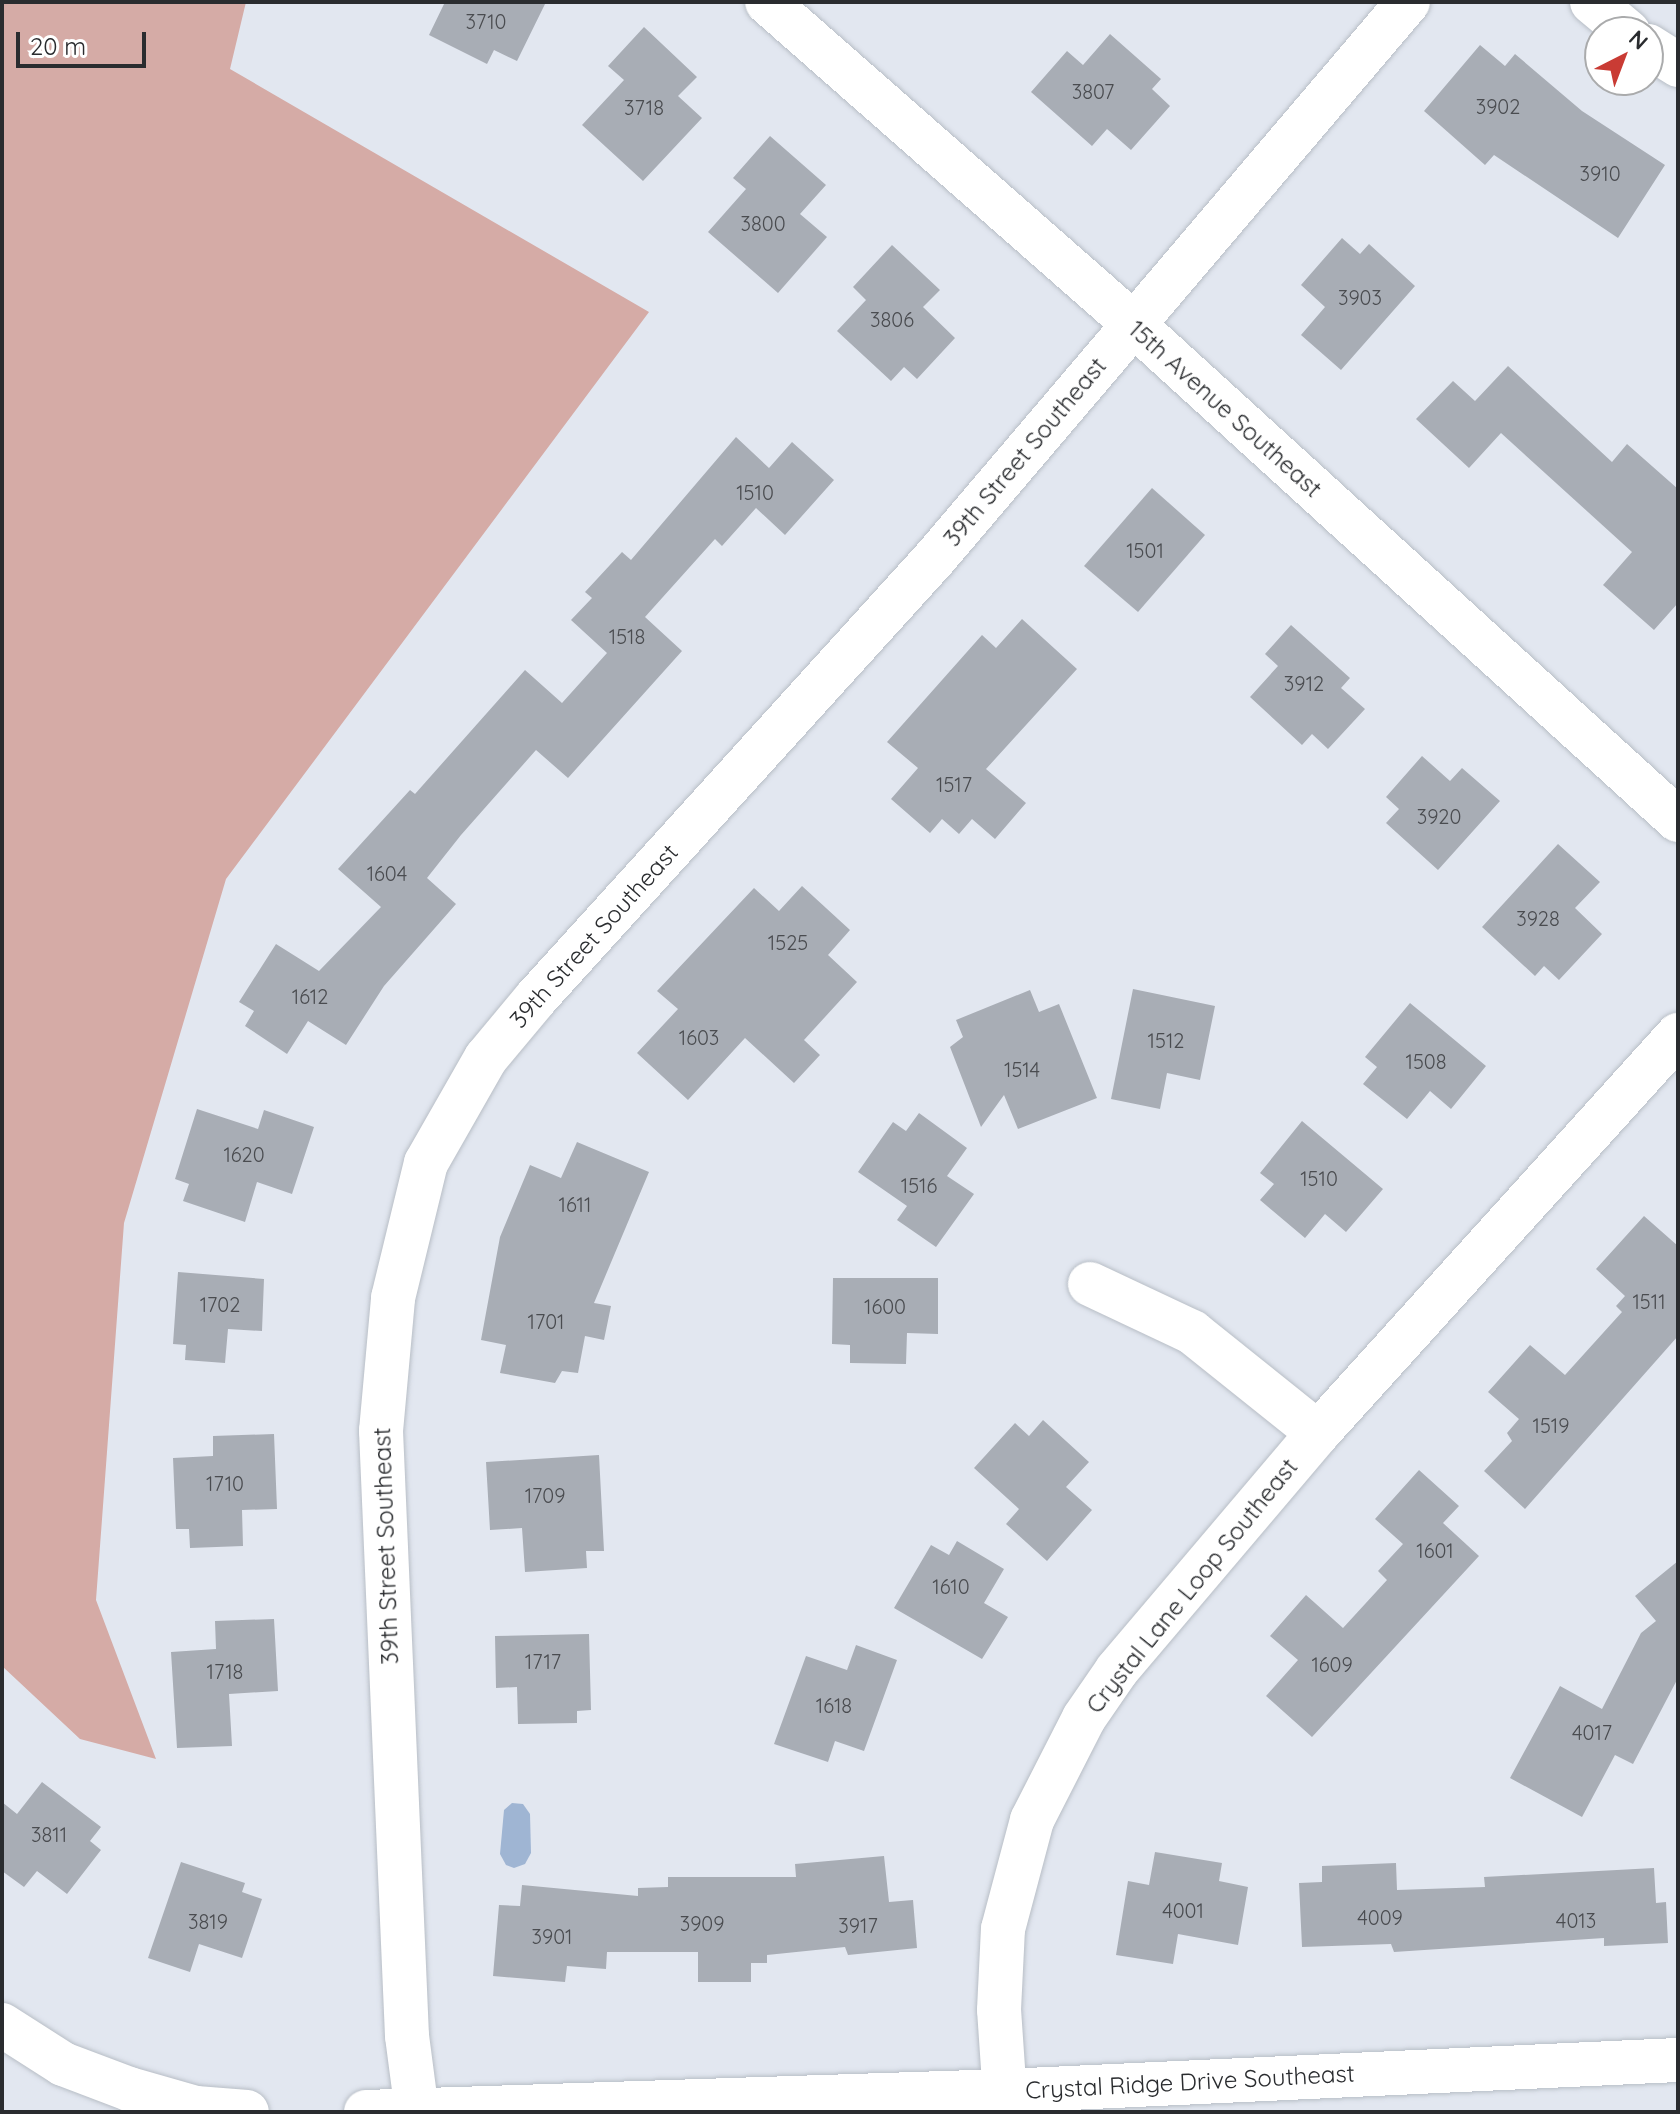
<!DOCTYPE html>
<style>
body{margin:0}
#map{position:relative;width:1680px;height:2114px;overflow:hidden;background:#e2e7f0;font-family:Quicksand,sans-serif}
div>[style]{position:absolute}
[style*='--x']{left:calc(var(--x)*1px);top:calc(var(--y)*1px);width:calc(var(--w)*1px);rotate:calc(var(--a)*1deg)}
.forest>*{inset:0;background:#d5aba6}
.water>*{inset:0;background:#9fb5d3}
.building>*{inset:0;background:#a8adb5}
.roads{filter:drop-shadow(0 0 2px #b8bec6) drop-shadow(0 0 2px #b8bec6)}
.minor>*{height:44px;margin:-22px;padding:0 22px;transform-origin:22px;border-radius:22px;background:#fff}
span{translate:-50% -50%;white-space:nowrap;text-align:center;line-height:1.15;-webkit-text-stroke:8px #fff;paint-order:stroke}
.number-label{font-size:20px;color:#4a4c50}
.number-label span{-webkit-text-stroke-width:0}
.street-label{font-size:24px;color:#2a2c2f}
.frame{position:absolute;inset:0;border:4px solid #2a2c2f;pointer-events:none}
.north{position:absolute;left:1584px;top:16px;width:80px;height:80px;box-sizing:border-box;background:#fff;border:2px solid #aaabac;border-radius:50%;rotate:42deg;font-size:22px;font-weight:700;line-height:32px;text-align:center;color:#2a2c2f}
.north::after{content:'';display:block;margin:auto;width:28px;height:36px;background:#c93b34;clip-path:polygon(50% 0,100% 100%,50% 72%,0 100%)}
.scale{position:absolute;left:16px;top:32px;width:130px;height:36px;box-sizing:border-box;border:4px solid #2a2c2f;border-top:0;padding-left:10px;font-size:24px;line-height:28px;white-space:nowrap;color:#2a2c2f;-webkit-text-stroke:6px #fff;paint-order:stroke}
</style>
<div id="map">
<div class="forest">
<div style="clip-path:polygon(2px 2px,246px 2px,230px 69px,649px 312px,226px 879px,124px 1223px,96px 1600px,156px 1759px,80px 1739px,2px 1666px)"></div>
</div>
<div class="water">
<div style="clip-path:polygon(512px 1803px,523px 1804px,530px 1814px,531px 1853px,525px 1864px,514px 1868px,506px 1865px,500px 1854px,504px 1810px)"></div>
</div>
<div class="building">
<div style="clip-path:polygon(445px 2px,546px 2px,517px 61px,494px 50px,487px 64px,429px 35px)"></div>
<div style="clip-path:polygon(644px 27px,697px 77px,678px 96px,702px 118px,643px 181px,582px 125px,624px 80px,608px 66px)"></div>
<div style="clip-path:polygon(1110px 34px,1161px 79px,1152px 89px,1170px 106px,1131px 150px,1107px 129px,1092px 146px,1031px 92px,1067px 51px,1083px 65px)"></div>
<div style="clip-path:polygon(1480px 45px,1505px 66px,1515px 54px,1582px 111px,1665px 165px,1618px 238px,1494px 155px,1485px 165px,1424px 111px)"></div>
<div style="clip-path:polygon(770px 136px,826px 185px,800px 214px,827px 237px,778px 293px,708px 232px,746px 189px,733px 178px)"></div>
<div style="clip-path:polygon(1342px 238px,1360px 254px,1369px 244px,1415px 286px,1341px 370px,1301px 335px,1325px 307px,1301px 285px)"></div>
<div style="clip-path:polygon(892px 245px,940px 290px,923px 307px,955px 338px,917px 379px,904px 367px,891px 381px,837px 331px,866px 300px,853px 287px)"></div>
<div style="clip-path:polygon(1508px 366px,1612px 462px,1627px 444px,1678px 489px,1678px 603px,1654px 630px,1603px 585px,1632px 552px,1501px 433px,1469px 468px,1416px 419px,1453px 381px,1475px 401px)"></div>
<div style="clip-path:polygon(736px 437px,769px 468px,792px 442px,834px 480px,785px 535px,756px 508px,722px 546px,715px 539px,645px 617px,682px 651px,568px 778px,536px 750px,461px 835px,427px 878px,456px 904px,384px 986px,346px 1045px,308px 1021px,287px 1054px,245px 1026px,254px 1011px,239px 1002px,276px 944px,319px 971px,381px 907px,338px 869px,410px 790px,415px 794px,525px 670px,562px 703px,607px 653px,571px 620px,592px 598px,585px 592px,622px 552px,631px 560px)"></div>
<div style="clip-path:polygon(1152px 488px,1205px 535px,1138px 612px,1084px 566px)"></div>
<div style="clip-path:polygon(1022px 619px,1077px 669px,986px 769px,1026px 803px,995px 839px,972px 819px,959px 834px,942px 819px,930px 833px,891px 799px,918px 768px,887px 742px,982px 635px,996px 648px)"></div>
<div style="clip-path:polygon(1291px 625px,1350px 678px,1341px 688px,1365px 709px,1328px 749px,1312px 734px,1302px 745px,1250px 697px,1278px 666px,1265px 654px)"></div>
<div style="clip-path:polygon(1422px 756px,1450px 781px,1462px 768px,1500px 801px,1438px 870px,1386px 823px,1399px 809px,1386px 797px)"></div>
<div style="clip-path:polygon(1558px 844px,1600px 882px,1575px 908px,1602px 934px,1559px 980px,1544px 966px,1535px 976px,1482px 927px)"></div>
<div style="clip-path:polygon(802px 886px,850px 930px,828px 955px,857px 982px,804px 1040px,820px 1055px,794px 1083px,745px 1038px,688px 1100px,637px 1053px,678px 1009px,657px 991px,754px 888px,779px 911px)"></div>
<div style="clip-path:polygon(1133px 989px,1215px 1006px,1200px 1080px,1167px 1073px,1160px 1109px,1111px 1099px)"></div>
<div style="clip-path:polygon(1030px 990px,1039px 1012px,1059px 1004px,1097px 1098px,1018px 1129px,1004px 1095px,981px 1127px,950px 1047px,963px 1037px,956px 1020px)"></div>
<div style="clip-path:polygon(1410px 1003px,1486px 1066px,1451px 1109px,1430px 1091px,1407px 1119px,1363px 1084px,1377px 1067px,1365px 1057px)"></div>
<div style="clip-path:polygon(197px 1109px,258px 1129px,264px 1110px,314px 1127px,292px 1194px,257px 1182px,245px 1222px,183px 1201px,189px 1184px,175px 1179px)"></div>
<div style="clip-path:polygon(919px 1113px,967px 1148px,947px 1176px,974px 1194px,936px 1247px,897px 1220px,907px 1206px,858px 1172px,893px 1122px,906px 1131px)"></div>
<div style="clip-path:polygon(1302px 1121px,1383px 1189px,1346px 1232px,1325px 1214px,1305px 1238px,1260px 1200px,1274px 1184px,1260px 1173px)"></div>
<div style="clip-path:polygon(577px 1142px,649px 1172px,594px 1303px,611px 1306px,604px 1340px,585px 1336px,578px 1373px,562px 1371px,555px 1383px,500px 1373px,506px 1345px,481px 1340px,500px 1237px,530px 1165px,561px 1178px)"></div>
<div style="clip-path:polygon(1644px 1216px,1678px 1246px,1678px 1336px,1525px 1509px,1484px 1471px,1512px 1441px,1507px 1433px,1519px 1419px,1488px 1392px,1530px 1345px,1565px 1375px,1622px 1312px,1616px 1306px,1625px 1296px,1596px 1269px)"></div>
<div style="clip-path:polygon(178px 1272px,264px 1279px,262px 1331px,228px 1329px,225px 1363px,185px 1360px,186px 1345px,173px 1344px)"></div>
<div style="clip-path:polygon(833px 1278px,938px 1278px,938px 1334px,907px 1333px,906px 1364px,850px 1363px,850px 1345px,832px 1344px)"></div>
<div style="clip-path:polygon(1043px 1420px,1089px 1462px,1066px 1487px,1092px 1510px,1047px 1561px,1006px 1524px,1019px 1509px,974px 1468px,1015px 1423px,1029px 1436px)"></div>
<div style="clip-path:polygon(274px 1434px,277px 1509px,242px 1510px,243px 1546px,190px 1548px,189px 1529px,176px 1529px,173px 1458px,213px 1456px,213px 1436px)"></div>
<div style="clip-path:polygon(599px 1455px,604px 1551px,586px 1551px,587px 1568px,525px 1572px,522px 1528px,490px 1530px,486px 1462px)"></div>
<div style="clip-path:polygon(1419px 1470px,1459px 1506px,1443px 1523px,1479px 1556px,1312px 1737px,1266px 1696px,1298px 1660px,1270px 1636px,1306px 1595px,1343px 1628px,1387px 1580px,1378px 1571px,1403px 1544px,1375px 1519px)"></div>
<div style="clip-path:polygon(957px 1541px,1004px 1569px,984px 1603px,1008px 1617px,982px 1659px,894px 1608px,931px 1545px,949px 1555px)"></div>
<div style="clip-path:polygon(1678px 1561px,1678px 1678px,1633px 1764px,1615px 1755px,1582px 1817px,1510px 1778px,1560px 1686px,1602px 1709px,1641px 1633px,1656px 1621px,1635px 1596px)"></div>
<div style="clip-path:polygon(274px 1619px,278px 1691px,229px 1694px,232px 1746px,177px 1748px,171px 1652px,216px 1649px,215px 1621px)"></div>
<div style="clip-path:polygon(589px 1634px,591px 1710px,577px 1711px,577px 1723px,518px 1724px,517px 1687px,496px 1688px,495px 1636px)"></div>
<div style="clip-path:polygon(856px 1645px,897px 1660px,864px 1751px,835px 1741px,828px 1762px,774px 1744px,806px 1656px,847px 1670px)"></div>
<div style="clip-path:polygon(42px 1782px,101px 1827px,90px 1841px,101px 1850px,67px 1894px,37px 1871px,24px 1887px,2px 1871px,2px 1802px,17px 1814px)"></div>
<div style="clip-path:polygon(1155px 1852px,1222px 1863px,1219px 1881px,1248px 1887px,1238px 1945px,1178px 1934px,1173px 1964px,1116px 1955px,1128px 1881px,1149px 1885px)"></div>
<div style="clip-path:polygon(884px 1856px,889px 1902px,913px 1900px,917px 1948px,848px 1955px,845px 1947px,767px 1955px,767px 1963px,751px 1963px,751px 1982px,698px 1982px,698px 1952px,607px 1952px,606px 1969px,567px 1966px,565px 1982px,493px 1976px,499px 1905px,520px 1906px,522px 1885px,638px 1896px,638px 1888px,668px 1887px,668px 1877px,796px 1877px,795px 1864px)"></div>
<div style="clip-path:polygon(181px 1862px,245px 1883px,242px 1892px,262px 1899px,242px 1958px,199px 1944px,190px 1972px,148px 1958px)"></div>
<div style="clip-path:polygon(1396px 1863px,1397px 1890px,1485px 1887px,1484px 1877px,1654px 1868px,1656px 1903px,1666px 1902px,1668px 1943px,1604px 1946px,1604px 1938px,1394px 1952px,1391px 1944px,1302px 1947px,1299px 1883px,1322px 1882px,1322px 1866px)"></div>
</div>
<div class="roads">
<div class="minor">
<div style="--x:767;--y:2;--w:487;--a:41.3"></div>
<div style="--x:1133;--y:324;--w:737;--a:42.31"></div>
<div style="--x:1592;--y:2;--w:47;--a:39.8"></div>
<div style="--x:1648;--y:46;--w:36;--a:32"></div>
<div style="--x:1090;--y:1284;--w:113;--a:25.2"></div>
<div style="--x:1192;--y:1332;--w:161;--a:38.7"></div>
<div style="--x:2;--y:2025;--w:72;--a:32.6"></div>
<div style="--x:63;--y:2064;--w:71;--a:20.7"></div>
<div style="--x:129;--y:2089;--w:70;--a:15.8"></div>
<div style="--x:196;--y:2108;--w:51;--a:4.5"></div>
<div style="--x:366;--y:2112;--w:639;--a:-1.88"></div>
<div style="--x:1005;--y:2091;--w:674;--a:-2.64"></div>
<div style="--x:417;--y:2112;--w:77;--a:-97.5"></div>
<div style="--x:407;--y:2036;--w:606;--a:-92.46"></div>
<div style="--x:381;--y:1431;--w:134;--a:-84.8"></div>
<div style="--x:393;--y:1298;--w:139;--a:-76.3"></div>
<div style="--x:426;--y:1163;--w:121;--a:-60.3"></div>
<div style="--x:486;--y:1058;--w:78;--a:-50.2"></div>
<div style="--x:536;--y:998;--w:594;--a:-47.8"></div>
<div style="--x:935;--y:558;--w:730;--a:-49.61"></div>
<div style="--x:1006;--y:2112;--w:102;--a:-93.9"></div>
<div style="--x:999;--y:2010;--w:81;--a:-87.2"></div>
<div style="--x:1003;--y:1929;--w:113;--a:-75.1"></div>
<div style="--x:1032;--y:1820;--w:114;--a:-63"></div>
<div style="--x:1084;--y:1718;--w:58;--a:-55.5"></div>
<div style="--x:1117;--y:1670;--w:311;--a:-49.7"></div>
<div style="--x:1318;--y:1433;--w:537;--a:-47.87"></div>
</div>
</div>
<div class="number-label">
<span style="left:486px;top:21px">3710</span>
<span style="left:1093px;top:91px">3807</span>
<span style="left:1498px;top:106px">3902</span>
<span style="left:644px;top:107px">3718</span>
<span style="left:1600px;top:173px">3910</span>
<span style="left:763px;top:223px">3800</span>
<span style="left:1360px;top:297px">3903</span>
<span style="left:892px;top:319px">3806</span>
<span style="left:755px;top:492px">1510</span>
<span style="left:1145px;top:550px">1501</span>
<span style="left:627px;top:636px">1518</span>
<span style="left:1304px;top:683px">3912</span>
<span style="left:954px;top:784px">1517</span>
<span style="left:1439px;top:816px">3920</span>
<span style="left:387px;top:873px">1604</span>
<span style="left:1538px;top:918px">3928</span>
<span style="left:788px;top:942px">1525</span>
<span style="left:310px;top:996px">1612</span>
<span style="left:699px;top:1037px">1603</span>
<span style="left:1166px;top:1040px">1512</span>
<span style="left:1426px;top:1061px">1508</span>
<span style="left:1022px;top:1069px">1514</span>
<span style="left:244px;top:1154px">1620</span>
<span style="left:1319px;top:1178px">1510</span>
<span style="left:919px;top:1185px">1516</span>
<span style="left:575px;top:1204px">1611</span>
<span style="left:1649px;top:1301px">1511</span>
<span style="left:220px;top:1304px">1702</span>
<span style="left:885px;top:1306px">1600</span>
<span style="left:546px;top:1321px">1701</span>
<span style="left:1551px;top:1425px">1519</span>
<span style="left:225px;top:1483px">1710</span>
<span style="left:545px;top:1495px">1709</span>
<span style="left:1435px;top:1550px">1601</span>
<span style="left:951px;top:1586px">1610</span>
<span style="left:543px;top:1661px">1717</span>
<span style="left:1332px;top:1664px">1609</span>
<span style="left:225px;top:1671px">1718</span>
<span style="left:834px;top:1705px">1618</span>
<span style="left:1592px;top:1732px">4017</span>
<span style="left:49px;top:1834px">3811</span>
<span style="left:1183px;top:1910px">4001</span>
<span style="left:1380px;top:1917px">4009</span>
<span style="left:1576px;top:1920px">4013</span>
<span style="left:208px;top:1921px">3819</span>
<span style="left:702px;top:1923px">3909</span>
<span style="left:858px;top:1925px">3917</span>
<span style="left:552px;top:1936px">3901</span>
</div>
<div class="street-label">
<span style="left:1225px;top:409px;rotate:42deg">15th Avenue Southeast</span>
<span style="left:1025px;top:452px;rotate:-50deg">39th Street Southeast</span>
<span style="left:594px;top:936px;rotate:-48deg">39th Street Southeast</span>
<span style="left:386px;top:1546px;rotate:-92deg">39th Street Southeast</span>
<span style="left:1192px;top:1586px;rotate:-51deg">Crystal Lane Loop Southeast</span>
<span style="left:1190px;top:2082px;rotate:-3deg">Crystal Ridge Drive Southeast</span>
</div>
<div class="frame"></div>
<div class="north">N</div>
<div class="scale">20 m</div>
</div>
